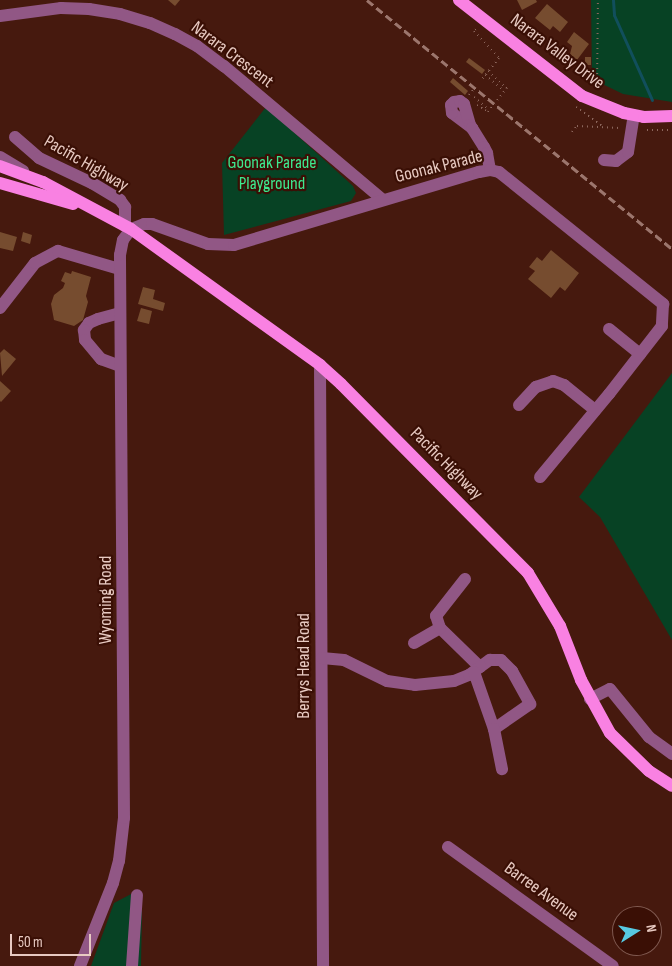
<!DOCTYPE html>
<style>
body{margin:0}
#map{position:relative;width:672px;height:966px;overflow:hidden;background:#46190e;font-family:"Sofia Sans Condensed",sans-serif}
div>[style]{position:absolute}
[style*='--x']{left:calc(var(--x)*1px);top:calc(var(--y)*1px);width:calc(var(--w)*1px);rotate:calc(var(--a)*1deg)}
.green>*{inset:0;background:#074224}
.stream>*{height:3px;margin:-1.5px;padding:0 1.5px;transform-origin:1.5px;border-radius:1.5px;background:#114f5c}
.building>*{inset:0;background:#764c2f}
.path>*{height:2px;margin-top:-1px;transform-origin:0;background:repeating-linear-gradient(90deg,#8c665c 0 1px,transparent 0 5px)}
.minor>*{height:12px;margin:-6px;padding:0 6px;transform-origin:6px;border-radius:6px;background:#915785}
.major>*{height:12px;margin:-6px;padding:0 6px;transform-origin:6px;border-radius:6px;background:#f981e2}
.rail>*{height:3px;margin-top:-1.5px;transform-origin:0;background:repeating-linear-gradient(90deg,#9c766d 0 8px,transparent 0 12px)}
.path-bridge>*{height:2px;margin-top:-1px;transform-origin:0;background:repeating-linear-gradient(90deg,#8c665c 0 1px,transparent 0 5px)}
span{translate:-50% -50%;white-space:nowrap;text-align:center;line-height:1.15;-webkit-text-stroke:4.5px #3a0f05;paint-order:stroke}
.street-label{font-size:18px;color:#e8cac2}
.park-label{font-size:18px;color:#3de98f}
.north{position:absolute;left:612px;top:906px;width:50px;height:50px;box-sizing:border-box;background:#3a0f05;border:1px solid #805a51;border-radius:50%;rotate:80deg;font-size:14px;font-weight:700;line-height:20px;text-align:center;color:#e8cac2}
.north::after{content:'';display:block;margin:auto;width:18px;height:22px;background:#57c9e2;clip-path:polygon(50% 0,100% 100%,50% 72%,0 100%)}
.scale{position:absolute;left:10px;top:934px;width:81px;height:22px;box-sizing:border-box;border:2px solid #e8cac2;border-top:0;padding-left:6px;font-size:15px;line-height:18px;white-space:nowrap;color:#e8cac2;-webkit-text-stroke:4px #3a0f05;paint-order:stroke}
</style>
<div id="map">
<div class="green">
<div style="clip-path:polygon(591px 0,672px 0,672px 102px,623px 94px,592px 79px)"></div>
<div style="clip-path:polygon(266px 107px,353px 186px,356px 193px,351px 201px,224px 235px,222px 163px)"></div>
<div style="clip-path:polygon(672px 373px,672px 640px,600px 517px,579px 497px)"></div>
<div style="clip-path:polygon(133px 893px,142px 912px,141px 966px,91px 966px,114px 903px)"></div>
</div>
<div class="stream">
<div style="--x:613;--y:0;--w:15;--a:86"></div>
<div style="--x:614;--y:15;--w:93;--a:65.9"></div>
</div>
<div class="building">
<div style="clip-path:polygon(168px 0,180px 0,175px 6px)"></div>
<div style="clip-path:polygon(517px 0,536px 0,537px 2px,522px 10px)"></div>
<div style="clip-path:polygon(547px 4px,568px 22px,560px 32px,553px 26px,550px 30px,535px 18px)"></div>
<div style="clip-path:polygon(574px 32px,589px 44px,577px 60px,570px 54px,572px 46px,567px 42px)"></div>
<div style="clip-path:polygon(585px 57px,591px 57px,591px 65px,585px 65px)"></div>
<div style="clip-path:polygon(469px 58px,485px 70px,482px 74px,466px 62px)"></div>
<div style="clip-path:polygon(453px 78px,468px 91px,465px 95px,450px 82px)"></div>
<div style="clip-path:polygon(0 232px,17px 237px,13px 251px,0 248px)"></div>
<div style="clip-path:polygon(23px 232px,32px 235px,30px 244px,21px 241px)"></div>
<div style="clip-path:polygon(551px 250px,579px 273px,565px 291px,560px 287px,551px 298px,528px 279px,535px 271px,529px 267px,537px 257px,542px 261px)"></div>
<div style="clip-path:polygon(72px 271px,91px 277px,86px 296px,88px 302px,83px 320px,74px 326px,54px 320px,51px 304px,54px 295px,63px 288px,65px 283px,61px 281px,65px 272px,71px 274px)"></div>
<div style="clip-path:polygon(143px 287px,155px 290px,153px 299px,165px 303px,163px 311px,138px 304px)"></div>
<div style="clip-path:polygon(141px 308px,152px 311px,149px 324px,137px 321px)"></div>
<div style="clip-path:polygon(4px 349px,16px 359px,2px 376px,0 353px)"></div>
<div style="clip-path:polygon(0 381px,11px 391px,1px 402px,0 401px)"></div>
</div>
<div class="path">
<div style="--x:476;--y:29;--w:3;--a:135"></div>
<div style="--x:474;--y:31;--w:37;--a:47"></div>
<div style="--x:499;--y:58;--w:28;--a:129"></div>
<div style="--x:488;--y:71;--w:22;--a:43"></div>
<div style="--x:485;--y:75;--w:25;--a:40"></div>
<div style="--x:597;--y:89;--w:89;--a:-89.4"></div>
<div style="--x:469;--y:95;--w:8;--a:-50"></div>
<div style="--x:474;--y:97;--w:20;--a:41"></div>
<div style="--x:477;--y:105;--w:9;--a:32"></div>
<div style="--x:576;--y:107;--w:34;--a:36"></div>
<div style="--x:647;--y:130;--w:25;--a:0"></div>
<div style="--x:572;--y:132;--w:8;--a:-50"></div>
<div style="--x:577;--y:126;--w:43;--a:2.7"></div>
</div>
<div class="minor">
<div style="--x:0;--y:16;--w:62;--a:-7.5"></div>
<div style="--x:61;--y:8;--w:28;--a:2"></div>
<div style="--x:89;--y:9;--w:31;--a:9"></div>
<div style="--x:120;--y:14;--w:31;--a:17"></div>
<div style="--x:150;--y:23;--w:27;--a:24"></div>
<div style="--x:175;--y:34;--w:25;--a:29"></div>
<div style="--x:197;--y:46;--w:34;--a:37"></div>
<div style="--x:224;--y:66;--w:208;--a:40.1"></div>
<div style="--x:472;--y:128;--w:25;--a:-143"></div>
<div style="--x:452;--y:113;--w:8;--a:-97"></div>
<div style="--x:451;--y:105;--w:4;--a:-45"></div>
<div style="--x:454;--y:102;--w:6;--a:-9"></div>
<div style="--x:460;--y:101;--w:5;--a:37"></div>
<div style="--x:464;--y:104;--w:22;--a:74"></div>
<div style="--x:470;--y:125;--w:4;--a:56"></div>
<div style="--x:472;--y:128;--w:22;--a:58"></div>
<div style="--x:484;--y:147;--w:7;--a:63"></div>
<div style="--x:487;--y:153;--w:17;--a:80"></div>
<div style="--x:15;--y:137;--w:32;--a:41"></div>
<div style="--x:39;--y:158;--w:59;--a:25.3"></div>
<div style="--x:92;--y:183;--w:33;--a:31"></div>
<div style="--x:120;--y:200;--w:9;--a:54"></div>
<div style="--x:125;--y:207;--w:19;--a:90"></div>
<div style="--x:0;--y:157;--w:27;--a:31"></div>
<div style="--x:604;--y:160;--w:12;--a:5"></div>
<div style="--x:616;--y:161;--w:15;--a:-37"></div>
<div style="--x:628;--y:152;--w:37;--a:-81"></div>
<div style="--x:0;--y:308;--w:57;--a:-52.1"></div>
<div style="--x:35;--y:263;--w:26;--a:-28"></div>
<div style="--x:58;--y:251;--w:64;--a:16.4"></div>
<div style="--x:120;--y:313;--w:23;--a:165"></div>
<div style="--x:98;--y:319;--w:10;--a:156"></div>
<div style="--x:89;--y:323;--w:9;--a:126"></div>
<div style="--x:84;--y:330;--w:10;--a:84"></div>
<div style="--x:85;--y:340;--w:25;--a:50"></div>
<div style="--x:101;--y:359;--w:20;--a:20"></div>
<div style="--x:609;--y:329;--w:40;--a:39"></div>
<div style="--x:320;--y:365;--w:601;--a:89.71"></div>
<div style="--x:519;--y:405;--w:25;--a:-47"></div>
<div style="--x:536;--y:387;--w:18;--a:-19"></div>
<div style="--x:553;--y:381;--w:12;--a:20"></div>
<div style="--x:564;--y:385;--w:40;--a:39"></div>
<div style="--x:440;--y:628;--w:56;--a:44.3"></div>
<div style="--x:414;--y:643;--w:30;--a:-30"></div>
<div style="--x:440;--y:628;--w:13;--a:-108"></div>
<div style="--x:436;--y:616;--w:47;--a:-51.9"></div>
<div style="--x:322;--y:658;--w:22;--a:5"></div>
<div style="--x:344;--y:660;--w:48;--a:26"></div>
<div style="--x:387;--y:681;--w:28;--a:8"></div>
<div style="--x:415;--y:685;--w:39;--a:-6"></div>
<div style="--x:454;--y:681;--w:16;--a:-22"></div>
<div style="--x:469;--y:675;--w:26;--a:-36"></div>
<div style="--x:490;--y:660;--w:11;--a:0"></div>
<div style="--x:501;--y:660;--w:16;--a:45"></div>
<div style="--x:512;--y:671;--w:38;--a:61"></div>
<div style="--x:530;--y:704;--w:44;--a:145.2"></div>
<div style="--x:474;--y:672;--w:60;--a:70.7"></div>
<div style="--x:494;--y:729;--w:41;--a:78.7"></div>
<div style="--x:590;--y:699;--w:22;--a:-27"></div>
<div style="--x:610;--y:689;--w:62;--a:50.9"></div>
<div style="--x:649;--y:737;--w:29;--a:36"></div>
<div style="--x:448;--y:847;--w:203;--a:35.8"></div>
<div style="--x:80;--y:966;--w:89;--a:-68.3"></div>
<div style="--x:113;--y:883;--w:23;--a:-75"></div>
<div style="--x:119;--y:861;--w:43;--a:-83.4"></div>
<div style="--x:124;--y:818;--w:563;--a:-90.41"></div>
<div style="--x:120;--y:255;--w:15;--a:-79"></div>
<div style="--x:123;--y:240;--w:14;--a:-54"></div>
<div style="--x:131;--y:229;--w:14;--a:-21"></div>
<div style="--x:144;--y:224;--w:8;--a:0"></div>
<div style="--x:152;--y:224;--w:59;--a:19.7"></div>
<div style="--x:208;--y:244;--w:26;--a:2"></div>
<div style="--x:234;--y:245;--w:256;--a:-16.6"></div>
<div style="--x:479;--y:172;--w:11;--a:-10"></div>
<div style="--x:490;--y:170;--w:9;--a:13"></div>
<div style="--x:499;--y:172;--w:211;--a:38.8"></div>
<div style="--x:663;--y:304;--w:22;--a:93"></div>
<div style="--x:662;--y:326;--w:86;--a:127.9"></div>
<div style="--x:609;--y:394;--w:108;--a:129.7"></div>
<div style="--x:132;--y:966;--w:71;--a:-86"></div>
</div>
<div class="major">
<div style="--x:459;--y:0;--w:156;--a:38"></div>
<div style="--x:582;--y:96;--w:45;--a:22"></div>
<div style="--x:624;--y:113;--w:20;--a:11"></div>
<div style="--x:644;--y:117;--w:28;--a:-2"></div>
<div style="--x:0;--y:166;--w:46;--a:20.4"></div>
<div style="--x:43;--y:182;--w:100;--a:28.1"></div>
<div style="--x:131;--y:229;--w:233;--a:35.7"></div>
<div style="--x:320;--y:365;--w:28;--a:42"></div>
<div style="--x:341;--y:384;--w:266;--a:45.3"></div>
<div style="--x:528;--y:573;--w:62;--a:58.9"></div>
<div style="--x:560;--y:626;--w:58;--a:68.7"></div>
<div style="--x:581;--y:680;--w:60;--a:61.3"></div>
<div style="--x:610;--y:733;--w:54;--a:44.3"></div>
<div style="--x:649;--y:771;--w:27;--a:33"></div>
<div style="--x:0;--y:183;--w:76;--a:16"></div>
</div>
<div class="rail">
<div style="--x:367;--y:0;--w:394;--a:39.2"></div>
</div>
<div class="path-bridge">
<div style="--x:485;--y:110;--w:4;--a:34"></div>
<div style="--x:488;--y:112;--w:31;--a:-52"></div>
<div style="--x:507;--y:88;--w:4;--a:-146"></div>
</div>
<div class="street-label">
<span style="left:557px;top:52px;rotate:37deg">Narara Valley Drive</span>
<span style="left:232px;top:55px;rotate:37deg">Narara Crescent</span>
<span style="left:86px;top:164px;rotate:30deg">Pacific Highway</span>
<span style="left:439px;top:167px;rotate:-14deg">Goonak Parade</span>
<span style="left:446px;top:464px;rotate:45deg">Pacific Highway</span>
<span style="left:106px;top:600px;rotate:-90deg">Wyoming Road</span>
<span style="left:304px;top:666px;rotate:-90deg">Berrys Head Road</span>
<span style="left:541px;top:892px;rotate:36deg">Barree Avenue</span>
</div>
<div class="park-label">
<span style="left:272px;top:174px">Goonak Parade<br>Playground</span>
</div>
<div class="north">N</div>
<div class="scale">50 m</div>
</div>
